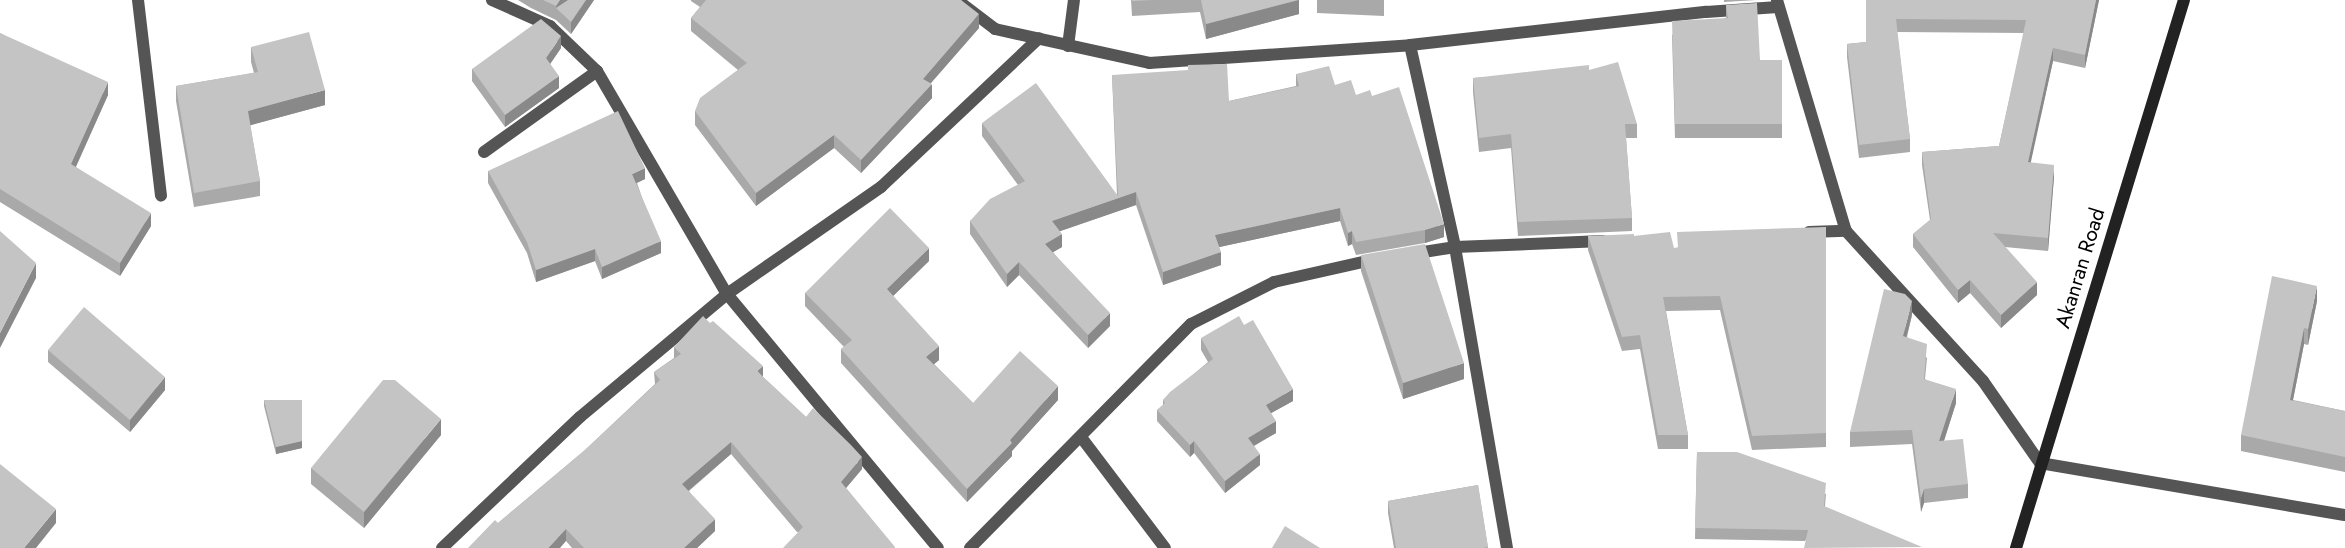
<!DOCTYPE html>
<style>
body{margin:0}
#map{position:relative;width:2345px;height:548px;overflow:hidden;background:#fff;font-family:Jost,sans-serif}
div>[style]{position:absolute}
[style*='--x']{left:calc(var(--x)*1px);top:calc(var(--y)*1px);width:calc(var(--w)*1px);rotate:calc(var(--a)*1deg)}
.street>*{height:12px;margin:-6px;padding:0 6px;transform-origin:6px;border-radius:6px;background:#555}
.secondary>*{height:12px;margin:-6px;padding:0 6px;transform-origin:6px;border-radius:6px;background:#222}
.wall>*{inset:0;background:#a9a9a9}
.shaded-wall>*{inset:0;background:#898989}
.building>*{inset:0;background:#c4c4c4}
span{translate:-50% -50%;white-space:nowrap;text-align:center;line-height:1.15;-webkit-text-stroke:4.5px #fff;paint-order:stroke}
.street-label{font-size:21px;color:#000}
</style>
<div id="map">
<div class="street">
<div style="--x:138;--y:0;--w:197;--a:83.3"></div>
<div style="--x:492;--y:0;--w:64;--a:24.1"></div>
<div style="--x:550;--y:26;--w:65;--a:43.8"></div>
<div style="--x:597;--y:71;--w:258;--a:59.8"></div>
<div style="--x:727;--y:294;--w:330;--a:50.3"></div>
<div style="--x:957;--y:0;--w:48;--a:37.3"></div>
<div style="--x:995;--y:29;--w:158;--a:12.4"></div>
<div style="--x:1149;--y:63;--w:262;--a:-3.9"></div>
<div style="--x:1410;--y:45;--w:298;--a:-6.4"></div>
<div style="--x:1706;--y:12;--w:72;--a:-4"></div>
<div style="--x:1777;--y:0;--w:241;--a:73.4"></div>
<div style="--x:1846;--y:231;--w:203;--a:47.6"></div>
<div style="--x:1983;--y:381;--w:100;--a:55.2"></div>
<div style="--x:2040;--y:463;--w:309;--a:9.7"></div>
<div style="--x:1410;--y:45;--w:207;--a:77.4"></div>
<div style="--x:1455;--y:247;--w:305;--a:80.2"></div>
<div style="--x:1068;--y:46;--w:46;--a:-82.6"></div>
<div style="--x:484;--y:152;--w:139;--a:-35.6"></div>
<div style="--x:1809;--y:232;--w:37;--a:-2"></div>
<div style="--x:1411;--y:254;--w:45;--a:-9"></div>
<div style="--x:1455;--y:247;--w:148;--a:-2.3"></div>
<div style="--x:1081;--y:437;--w:139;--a:52.9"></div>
<div style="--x:442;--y:548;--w:190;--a:-43.5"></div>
<div style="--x:580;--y:417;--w:192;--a:-39.9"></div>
<div style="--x:727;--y:294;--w:188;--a:-34.8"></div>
<div style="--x:881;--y:187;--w:217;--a:-43.3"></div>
<div style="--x:970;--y:548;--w:315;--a:-45.4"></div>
<div style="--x:1191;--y:324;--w:93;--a:-26.8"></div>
<div style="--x:1274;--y:282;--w:105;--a:-12.7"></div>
</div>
<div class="secondary">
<div style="--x:2016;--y:548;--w:573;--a:-72.96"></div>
</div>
<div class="wall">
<div style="clip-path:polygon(518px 0,594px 0,571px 34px,556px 20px,531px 8px)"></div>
<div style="clip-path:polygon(691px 0,961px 0,979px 28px,931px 83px,932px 98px,861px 173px,834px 148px,756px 206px,695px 125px,695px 111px,738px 70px,691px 31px,691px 18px,700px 7px,691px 1px)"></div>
<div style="clip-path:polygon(1131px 0,1299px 0,1299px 14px,1206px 39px,1200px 12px,1132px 16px)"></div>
<div style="clip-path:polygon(1317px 0,1384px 0,1384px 16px,1317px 13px)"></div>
<div style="clip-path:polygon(1724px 0,1757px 0,1724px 2px)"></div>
<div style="clip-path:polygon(1866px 0,2099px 0,2085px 68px,2053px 61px,2030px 162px,2054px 177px,2048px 251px,2005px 247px,2037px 295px,2001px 328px,1970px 293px,1958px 303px,1913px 247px,1913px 234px,1930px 220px,1922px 165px,1922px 152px,1999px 146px,2024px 33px,1897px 32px,1910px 139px,1910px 152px,1859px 158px,1847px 57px,1847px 44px,1866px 42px)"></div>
<div style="clip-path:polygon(1726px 5px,1760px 60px,1782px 60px,1782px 138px,1675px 138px,1672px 35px,1726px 18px)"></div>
<div style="clip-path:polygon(0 33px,108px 95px,76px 167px,151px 226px,120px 276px,0 202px)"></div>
<div style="clip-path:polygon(251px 47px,325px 105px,250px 125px,260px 181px,260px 196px,194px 207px,176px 101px,176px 86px,254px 73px,251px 62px)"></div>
<div style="clip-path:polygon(561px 48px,550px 64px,559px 88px,505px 127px,472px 81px,472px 69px)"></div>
<div style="clip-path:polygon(1589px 70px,1637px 124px,1637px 138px,1626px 138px,1632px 218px,1632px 231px,1518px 236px,1511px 148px,1479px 152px,1473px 92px,1473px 78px)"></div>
<div style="clip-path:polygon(1296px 74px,1335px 85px,1356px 95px,1372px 96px,1444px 237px,1425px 243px,1356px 255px,1352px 244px,1348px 246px,1340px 221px,1219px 247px,1221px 265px,1163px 285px,1136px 205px,1060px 231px,1062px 247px,1053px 252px,1110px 326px,1088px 348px,1019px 275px,1007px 287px,970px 234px,970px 221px,1018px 185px,982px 136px,982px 123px,1117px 195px,1112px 75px,1229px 101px,1296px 86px)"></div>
<div style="clip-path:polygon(488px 171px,645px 179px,637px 183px,661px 253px,602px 279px,595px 261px,536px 282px,527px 253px,488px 183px)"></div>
<div style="clip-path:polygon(1826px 227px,1826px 447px,1752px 450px,1720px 310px,1666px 311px,1688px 435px,1688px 449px,1658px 449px,1640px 349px,1622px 351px,1588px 250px,1588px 236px,1634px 236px,1674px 248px)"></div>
<div style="clip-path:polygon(1361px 255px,1464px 379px,1403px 399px,1361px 271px)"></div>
<div style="clip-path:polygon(929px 261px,893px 296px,939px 360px,934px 364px,973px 403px,1058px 400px,1012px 451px,1012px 456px,967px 502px,841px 363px,841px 349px,844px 347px,805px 306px,805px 293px)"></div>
<div style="clip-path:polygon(2317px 301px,2308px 345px,2304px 344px,2293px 400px,2345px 411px,2345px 472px,2241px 451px,2241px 435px)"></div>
<div style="clip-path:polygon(1912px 315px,1907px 337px,1927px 358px,1925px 379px,1956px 403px,1944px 441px,1968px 484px,1968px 498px,1924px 503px,1921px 512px,1912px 444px,1850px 447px,1850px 432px)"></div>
<div style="clip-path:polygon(1201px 338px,1293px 401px,1271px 413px,1276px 433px,1254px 446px,1260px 465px,1225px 493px,1194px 453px,1190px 457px,1157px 421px,1157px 410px,1163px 405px,1163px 400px,1208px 362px,1201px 350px)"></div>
<div style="clip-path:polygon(674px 347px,763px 377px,862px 469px,846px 488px,895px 548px,797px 532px,731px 454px,689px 491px,715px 531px,697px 548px,572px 548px,566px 541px,498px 523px,585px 450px,655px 384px,654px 372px,674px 358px)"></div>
<div style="clip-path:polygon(48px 350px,165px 390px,130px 432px,48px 362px)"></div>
<div style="clip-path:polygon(264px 400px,302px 400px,302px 448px,276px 454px,264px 406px)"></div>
<div style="clip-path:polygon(441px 435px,364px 528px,311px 484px,311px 468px)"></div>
<div style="clip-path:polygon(1697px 452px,1826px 494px,1825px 506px,1805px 541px,1695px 539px)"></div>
<div style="clip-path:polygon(1478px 485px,1488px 548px,1394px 548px,1388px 513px,1388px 501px)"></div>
</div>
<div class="shaded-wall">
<div style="clip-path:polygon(560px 0,570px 0,556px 8px,556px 20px,556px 6px)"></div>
<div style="clip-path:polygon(586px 0,594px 0,571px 34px,571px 22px)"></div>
<div style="clip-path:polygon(1299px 0,1299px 14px,1206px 39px,1206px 24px)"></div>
<div style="clip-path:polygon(2096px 0,2099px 0,2085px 68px,2085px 55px)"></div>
<div style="clip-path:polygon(979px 14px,979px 28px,923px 92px,923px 79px)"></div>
<div style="clip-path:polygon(561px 36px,561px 48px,546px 70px,546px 58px)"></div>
<div style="clip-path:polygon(2053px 48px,2053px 61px,2028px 175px,2028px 162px)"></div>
<div style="clip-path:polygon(559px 76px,559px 88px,505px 127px,505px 115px)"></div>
<div style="clip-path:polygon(108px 82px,108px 95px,71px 177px,71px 164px)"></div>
<div style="clip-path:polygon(932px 84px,932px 98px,861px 173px,861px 160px)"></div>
<div style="clip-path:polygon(325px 90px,325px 105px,248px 126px,248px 111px)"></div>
<div style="clip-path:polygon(834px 135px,834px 148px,756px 206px,756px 193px)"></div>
<div style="clip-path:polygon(2054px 165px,2054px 177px,2048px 251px,2048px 238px)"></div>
<div style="clip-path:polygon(645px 168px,645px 179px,632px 185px,632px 174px)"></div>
<div style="clip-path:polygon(1136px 192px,1136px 205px,1052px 234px,1052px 221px)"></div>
<div style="clip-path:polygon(1340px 208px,1340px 221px,1215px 248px,1215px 235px)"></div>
<div style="clip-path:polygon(151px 213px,151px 226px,120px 276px,120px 263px)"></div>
<div style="clip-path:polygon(1444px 224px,1444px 237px,1425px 243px,1425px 230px)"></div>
<div style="clip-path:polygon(1352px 231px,1352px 244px,1348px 246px,1348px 233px)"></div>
<div style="clip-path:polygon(1062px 234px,1062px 247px,1045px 257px,1045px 244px)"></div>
<div style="clip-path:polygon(661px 241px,661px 253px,602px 279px,602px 267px)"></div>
<div style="clip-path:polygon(929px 248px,929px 261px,887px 302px,887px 289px)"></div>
<div style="clip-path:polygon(595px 249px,595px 261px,536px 282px,536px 270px)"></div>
<div style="clip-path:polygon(1221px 252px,1221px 265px,1163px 285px,1163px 272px)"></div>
<div style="clip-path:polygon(1019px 262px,1019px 275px,1007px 287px,1007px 274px)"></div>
<div style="clip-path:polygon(36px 263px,36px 278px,0 348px,0 333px)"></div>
<div style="clip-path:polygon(1970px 280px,1970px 293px,1958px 303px,1958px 290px)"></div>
<div style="clip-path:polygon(2037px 282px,2037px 295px,2001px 328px,2001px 315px)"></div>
<div style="clip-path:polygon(2317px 286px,2317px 301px,2308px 345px,2308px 329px)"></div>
<div style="clip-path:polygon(1912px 301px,1912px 315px,1903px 350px,1903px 336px)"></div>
<div style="clip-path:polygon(1110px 313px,1110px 326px,1088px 348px,1088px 335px)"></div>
<div style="clip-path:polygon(2304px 328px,2304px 344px,2290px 415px,2290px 400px)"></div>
<div style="clip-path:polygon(939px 346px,939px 360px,926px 371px,926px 357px)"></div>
<div style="clip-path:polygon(1464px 363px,1464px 379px,1403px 399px,1403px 383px)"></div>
<div style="clip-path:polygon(763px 366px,763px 378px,757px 371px)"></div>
<div style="clip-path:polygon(165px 377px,165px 390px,130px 432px,130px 420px)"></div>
<div style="clip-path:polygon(1058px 386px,1058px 400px,1012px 451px,1012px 456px,967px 502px,967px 489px)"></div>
<div style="clip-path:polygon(1293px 389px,1293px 401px,1266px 416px,1266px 405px)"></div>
<div style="clip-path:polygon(1956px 389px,1956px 403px,1939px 456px,1939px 441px)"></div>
<div style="clip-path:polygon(441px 419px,441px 435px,364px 528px,364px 512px)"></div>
<div style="clip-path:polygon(1276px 421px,1276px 433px,1248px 449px,1248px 438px)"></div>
<div style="clip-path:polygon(302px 441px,302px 448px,276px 454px,276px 447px)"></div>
<div style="clip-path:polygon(1194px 441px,1194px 453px,1190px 457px,1190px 445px)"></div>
<div style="clip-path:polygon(731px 442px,731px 454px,682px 496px,682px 484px)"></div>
<div style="clip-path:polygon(1260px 454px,1260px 465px,1225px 493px,1225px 481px)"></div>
<div style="clip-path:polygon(862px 457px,862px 469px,841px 494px,841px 482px)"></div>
<div style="clip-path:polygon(1924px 489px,1924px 503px,1921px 512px,1921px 498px)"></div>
<div style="clip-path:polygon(56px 509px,56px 523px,36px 548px,24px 548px)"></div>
<div style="clip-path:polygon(715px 519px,715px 531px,697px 548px,684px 548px)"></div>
<div style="clip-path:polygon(566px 529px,566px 541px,560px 548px,548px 548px)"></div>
</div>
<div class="building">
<div style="clip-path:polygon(543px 0,560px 0,556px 6px)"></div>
<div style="clip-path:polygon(568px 0,586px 0,571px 22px,556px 8px)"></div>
<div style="clip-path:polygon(706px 0,961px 0,979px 14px,923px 79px,932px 84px,861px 160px,834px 135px,756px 193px,695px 111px,700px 98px,747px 63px,691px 18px)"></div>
<div style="clip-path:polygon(1132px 0,1153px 0,1132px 1px)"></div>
<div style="clip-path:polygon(1201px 0,1298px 0,1206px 24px)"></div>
<div style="clip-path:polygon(1866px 0,2096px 0,2085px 55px,2053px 48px,2028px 162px,2054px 165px,2048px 238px,1993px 233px,2037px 282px,2001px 315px,1970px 280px,1958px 290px,1913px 234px,1931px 219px,1922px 152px,1999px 146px,2026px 20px,1896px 19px,1910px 139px,1859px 145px,1847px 44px,1866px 42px)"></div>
<div style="clip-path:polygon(1757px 3px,1760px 60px,1782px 60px,1782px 124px,1675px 124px,1672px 21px,1728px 18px,1726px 5px)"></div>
<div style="clip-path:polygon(541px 19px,561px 36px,546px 58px,559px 76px,505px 115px,472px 69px)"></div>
<div style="clip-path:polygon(309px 32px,325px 90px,248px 111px,260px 181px,194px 193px,176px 86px,258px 72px,251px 47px)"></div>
<div style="clip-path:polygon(0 33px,108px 82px,71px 164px,151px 213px,120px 263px,0 189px)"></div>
<div style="clip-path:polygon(1618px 62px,1637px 124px,1625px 124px,1632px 218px,1518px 222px,1511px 134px,1479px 138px,1473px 78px,1589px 65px,1589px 70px)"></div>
<div style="clip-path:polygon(1227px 64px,1229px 101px,1299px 86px,1296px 74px,1329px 66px,1335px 85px,1351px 80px,1356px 95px,1370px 90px,1372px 96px,1399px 87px,1444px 224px,1425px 230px,1356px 242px,1352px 231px,1348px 233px,1340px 208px,1215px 235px,1221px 252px,1163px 272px,1136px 192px,1052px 221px,1062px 234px,1045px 244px,1110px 313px,1088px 335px,1019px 262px,1007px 274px,970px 221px,990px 199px,1025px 181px,982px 123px,1036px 83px,1118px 196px,1112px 75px,1188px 70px,1188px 65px)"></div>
<div style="clip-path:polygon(618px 111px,645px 168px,632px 174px,661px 241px,602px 267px,595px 249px,536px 270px,527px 242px,488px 171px)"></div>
<div style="clip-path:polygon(890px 208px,929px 248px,887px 289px,939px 346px,926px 357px,973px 403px,1020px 351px,1058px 386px,1010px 440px,1012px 443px,967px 489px,841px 349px,852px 340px,805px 293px)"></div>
<div style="clip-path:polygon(1826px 227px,1826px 433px,1752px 436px,1720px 296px,1663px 297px,1688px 435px,1658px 435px,1640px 335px,1622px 337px,1588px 236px,1634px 234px,1634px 236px,1670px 232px,1674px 248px,1678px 248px,1677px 232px)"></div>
<div style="clip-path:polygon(0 231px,36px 263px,0 333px)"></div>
<div style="clip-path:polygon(1425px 244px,1464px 363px,1403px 383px,1361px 255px)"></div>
<div style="clip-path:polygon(2272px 276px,2317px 286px,2308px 329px,2304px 328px,2290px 400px,2345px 411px,2345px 457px,2241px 435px)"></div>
<div style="clip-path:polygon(1884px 289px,1905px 294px,1912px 301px,1903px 336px,1927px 344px,1924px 379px,1956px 389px,1939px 441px,1963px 439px,1968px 484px,1924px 489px,1921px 498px,1912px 430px,1850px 432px)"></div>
<div style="clip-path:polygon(84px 307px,165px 377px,130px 420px,48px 350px)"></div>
<div style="clip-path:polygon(703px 316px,710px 323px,713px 321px,763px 366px,757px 371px,806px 417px,813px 408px,851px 445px,862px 457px,841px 482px,895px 547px,894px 548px,783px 548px,803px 527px,731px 442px,682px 484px,715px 519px,684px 548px,584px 548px,566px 529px,548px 548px,468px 548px,495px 520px,498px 523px,585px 450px,660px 380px,654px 372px,681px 354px,674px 347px)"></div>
<div style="clip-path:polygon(1239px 316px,1244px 325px,1253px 320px,1293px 389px,1266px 405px,1276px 421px,1248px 438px,1260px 454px,1225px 481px,1194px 441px,1190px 445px,1157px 410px,1165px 403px,1163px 400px,1170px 392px,1213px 359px,1201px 338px)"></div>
<div style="clip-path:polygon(383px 380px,395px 380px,441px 419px,364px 512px,311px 468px)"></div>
<div style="clip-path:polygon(264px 400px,302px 400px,302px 441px,276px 447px)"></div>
<div style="clip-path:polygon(1697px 452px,1737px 452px,1826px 483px,1824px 506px,1922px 547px,1804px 548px,1808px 530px,1695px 528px)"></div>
<div style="clip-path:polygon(0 464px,56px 509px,24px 548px,0 548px)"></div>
<div style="clip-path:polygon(1478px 485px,1488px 547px,1483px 548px,1396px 548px,1388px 501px)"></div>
<div style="clip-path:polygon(1285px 526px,1320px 548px,1272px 548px)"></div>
</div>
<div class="street-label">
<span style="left:2080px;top:268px;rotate:-73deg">Akanran Road</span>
</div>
</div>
